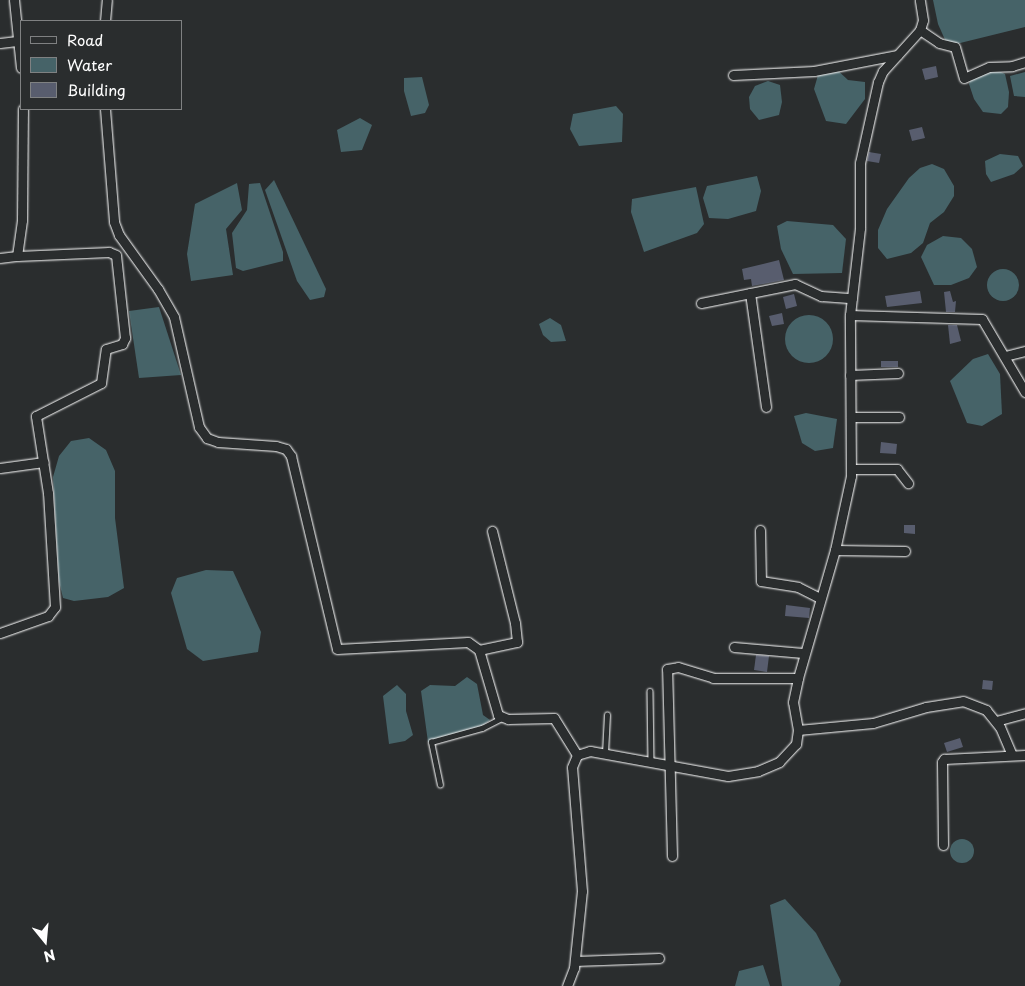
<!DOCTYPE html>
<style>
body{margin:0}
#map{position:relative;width:1025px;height:986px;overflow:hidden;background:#2a2d2e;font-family:"Playpen Sans",sans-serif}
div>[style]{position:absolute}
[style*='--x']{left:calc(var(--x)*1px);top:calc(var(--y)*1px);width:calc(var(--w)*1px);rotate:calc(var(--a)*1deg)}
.water>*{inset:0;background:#466368}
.round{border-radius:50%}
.building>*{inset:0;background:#585d6e}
.roads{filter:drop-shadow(0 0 1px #fff) drop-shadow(0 0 1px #fff)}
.service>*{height:4.5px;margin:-2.25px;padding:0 2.25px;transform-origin:2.25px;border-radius:2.25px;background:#2a2d2e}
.minor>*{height:9px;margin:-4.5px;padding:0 4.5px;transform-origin:4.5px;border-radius:4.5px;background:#2a2d2e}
span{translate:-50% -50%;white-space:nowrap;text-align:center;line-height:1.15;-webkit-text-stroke:4px #2a2d2e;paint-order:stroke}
.legend{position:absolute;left:20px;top:20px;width:162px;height:90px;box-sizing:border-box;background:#2a2d2e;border:1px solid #7f8182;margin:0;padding:6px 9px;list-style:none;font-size:15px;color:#fff}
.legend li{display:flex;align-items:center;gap:10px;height:25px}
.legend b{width:25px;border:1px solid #7f8182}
.north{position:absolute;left:20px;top:916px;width:50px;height:50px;-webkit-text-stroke:4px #2a2d2e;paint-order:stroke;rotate:163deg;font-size:14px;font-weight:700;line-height:20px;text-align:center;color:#fff}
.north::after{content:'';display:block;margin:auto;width:18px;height:22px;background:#fff;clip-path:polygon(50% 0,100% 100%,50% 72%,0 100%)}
</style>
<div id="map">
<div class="water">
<div style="clip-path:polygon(933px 0,1025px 0,1025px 27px,952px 45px,946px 42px,938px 24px)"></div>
<div style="clip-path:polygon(834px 67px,848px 80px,865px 82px,865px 99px,846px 124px,826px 121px,814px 89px,818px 75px)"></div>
<div style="clip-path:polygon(990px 67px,1005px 74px,1009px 92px,1008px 107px,1001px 114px,983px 112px,974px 99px,969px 84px,973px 74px)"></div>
<div style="clip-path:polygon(1025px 72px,1025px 97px,1014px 96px,1010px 76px)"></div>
<div style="clip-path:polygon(422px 77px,429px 105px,425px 113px,411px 116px,404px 91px,404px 78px)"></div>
<div style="clip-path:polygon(768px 81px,780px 85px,782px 102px,779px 115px,759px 120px,750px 109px,749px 97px,755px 86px)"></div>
<div style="clip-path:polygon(616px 106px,623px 114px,622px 142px,579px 146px,570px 129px,573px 114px)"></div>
<div style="clip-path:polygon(360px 118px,372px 125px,362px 150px,341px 152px,337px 130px)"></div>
<div style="clip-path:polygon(1000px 154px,1018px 156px,1023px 166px,1014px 174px,991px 182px,986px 174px,985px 161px)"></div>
<div style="clip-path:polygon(932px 164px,944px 169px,954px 186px,954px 196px,944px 212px,930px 223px,923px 243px,911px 253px,887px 259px,878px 248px,878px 230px,887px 209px,909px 178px,920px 168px)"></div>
<div style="clip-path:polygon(757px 176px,761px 191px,756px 211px,728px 219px,709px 218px,703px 198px,707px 186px)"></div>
<div style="clip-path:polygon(274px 180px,326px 289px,324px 297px,310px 300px,297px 281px,265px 190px)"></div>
<div style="clip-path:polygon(237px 183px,242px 210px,226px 229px,233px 275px,191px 281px,187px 254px,195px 204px)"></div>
<div style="clip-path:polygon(260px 183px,283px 252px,283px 261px,243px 271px,236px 268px,232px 233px,247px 210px,249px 184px)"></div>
<div style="clip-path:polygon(696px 187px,704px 224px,697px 233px,644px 252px,631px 212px,632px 199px)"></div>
<div style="clip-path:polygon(787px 221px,833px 225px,846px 239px,842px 273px,793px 274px,781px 249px,777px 226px)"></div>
<div style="clip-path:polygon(943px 236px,961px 238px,972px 249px,977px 267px,969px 278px,951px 285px,934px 285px,921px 257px,927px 245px)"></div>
<div class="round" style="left:987px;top:269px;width:32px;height:32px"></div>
<div style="clip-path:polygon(159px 307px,181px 375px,139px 378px,129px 311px)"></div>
<div class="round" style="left:785px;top:315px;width:48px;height:48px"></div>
<div style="clip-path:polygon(550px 318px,561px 325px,566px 341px,551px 342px,543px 335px,539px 324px)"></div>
<div style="clip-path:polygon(988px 354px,1000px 374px,1002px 414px,982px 426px,967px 423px,950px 381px,973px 359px)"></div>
<div style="clip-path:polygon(806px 413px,837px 419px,833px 448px,815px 451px,802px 443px,794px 416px)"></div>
<div style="clip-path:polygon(89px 438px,106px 450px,115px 471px,115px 518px,124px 588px,108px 597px,74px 601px,63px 598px,59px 581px,53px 477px,59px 456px,71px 441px)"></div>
<div style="clip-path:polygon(206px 570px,233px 571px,261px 632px,258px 652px,203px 661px,187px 649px,171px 593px,177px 578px)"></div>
<div style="clip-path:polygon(467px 677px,477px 684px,483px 715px,490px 720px,475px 731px,442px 742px,428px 742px,421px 691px,430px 685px,455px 686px)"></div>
<div style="clip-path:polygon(397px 685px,406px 694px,406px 711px,413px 735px,405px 741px,389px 744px,383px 696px)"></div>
<div class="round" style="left:950px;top:839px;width:24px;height:24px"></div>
<div style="clip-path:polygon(785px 899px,816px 933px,841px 981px,839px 986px,782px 986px,770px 905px)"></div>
<div style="clip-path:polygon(763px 965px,770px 986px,735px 986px,739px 971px)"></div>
</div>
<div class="building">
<div style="clip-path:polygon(936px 66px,938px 77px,925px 80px,922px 69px)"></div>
<div style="clip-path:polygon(922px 127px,925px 138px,912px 141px,909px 130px)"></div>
<div style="clip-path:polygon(869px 152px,881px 154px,879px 163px,867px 161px)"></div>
<div style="clip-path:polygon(779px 260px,784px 280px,752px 286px,751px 279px,744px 280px,742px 269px)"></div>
<div style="clip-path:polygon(920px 291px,922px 303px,887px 307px,885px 296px)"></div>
<div style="clip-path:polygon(950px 291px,953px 302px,956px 301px,955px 312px,946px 312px,944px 292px)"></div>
<div style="clip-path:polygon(794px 294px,797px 306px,786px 309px,783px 297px)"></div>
<div style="clip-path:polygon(782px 313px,784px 324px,772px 326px,769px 316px)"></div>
<div style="clip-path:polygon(948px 325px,957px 325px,961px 341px,950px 344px)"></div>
<div style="clip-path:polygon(881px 361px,898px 361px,898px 367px,881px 367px)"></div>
<div style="clip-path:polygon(881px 442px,897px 444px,896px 454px,880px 453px)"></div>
<div style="clip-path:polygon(904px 525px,915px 525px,915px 534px,904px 533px)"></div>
<div style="clip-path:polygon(786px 605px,810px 608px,809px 618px,785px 616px)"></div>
<div style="clip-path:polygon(756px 655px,769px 656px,767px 672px,754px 670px)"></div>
<div style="clip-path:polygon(983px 680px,993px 681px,992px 690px,982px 689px)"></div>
<div style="clip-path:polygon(960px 738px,963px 747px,947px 752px,944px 743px)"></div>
</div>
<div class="roads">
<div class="service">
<div style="--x:650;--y:691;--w:69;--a:89.2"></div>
<div style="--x:605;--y:753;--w:38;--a:-87"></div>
<div style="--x:440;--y:785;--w:44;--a:-101.8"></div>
<div style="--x:431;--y:742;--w:53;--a:-15.4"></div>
<div style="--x:482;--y:728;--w:22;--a:-27"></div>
</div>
<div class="minor">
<div style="--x:14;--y:0;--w:68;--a:84.1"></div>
<div style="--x:105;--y:21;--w:21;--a:-85"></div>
<div style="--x:920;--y:30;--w:23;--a:34"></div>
<div style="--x:939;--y:43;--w:16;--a:14"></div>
<div style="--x:955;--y:47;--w:32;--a:74"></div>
<div style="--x:964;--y:78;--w:27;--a:-24"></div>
<div style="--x:989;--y:67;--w:23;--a:-2"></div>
<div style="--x:1012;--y:66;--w:14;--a:-17"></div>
<div style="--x:0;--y:43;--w:17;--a:-7"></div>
<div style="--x:733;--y:75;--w:81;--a:-2.8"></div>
<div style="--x:814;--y:71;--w:85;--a:-10.9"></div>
<div style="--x:105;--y:109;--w:113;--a:85.4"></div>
<div style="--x:114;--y:222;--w:14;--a:69"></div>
<div style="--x:119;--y:235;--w:67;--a:54.2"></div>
<div style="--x:158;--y:289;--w:32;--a:60"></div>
<div style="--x:174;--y:317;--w:113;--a:77.2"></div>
<div style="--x:199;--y:427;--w:14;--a:54"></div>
<div style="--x:207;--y:438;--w:12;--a:20"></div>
<div style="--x:218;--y:442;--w:58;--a:3.9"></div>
<div style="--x:276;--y:446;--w:10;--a:17"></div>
<div style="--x:286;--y:449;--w:9;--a:54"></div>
<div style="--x:291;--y:456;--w:198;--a:76.6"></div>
<div style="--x:337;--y:649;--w:131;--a:-3.1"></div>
<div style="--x:468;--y:642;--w:14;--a:36"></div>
<div style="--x:479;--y:650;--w:39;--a:-12"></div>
<div style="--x:517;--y:642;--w:19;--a:-96"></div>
<div style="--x:515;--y:623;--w:95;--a:-104"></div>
<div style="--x:0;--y:258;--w:17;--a:-7"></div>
<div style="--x:750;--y:293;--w:115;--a:82"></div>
<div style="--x:701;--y:303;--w:96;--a:-11.4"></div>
<div style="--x:795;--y:284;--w:29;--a:25"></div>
<div style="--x:821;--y:296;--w:31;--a:4"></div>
<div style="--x:850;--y:315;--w:132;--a:1.7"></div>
<div style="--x:982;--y:319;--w:85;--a:59.5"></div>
<div style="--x:1005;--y:356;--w:21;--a:-14"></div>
<div style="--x:850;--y:375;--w:48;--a:-2.4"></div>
<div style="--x:851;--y:417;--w:48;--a:0"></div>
<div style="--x:0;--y:468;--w:44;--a:-7.8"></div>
<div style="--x:852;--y:469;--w:45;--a:0"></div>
<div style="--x:897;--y:469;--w:18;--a:52"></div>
<div style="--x:760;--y:530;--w:51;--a:88.9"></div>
<div style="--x:761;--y:581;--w:37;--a:9"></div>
<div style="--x:798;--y:587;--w:25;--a:27"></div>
<div style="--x:835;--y:550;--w:70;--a:0.8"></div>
<div style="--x:0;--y:633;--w:51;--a:-19.5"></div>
<div style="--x:48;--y:616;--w:11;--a:-52"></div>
<div style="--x:55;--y:607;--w:114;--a:-93.5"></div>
<div style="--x:48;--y:493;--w:78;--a:-98.9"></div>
<div style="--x:36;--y:416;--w:73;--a:-26.9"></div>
<div style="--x:101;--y:383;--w:34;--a:-82"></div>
<div style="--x:106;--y:349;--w:17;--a:-17"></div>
<div style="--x:122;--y:344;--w:7;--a:-63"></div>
<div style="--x:125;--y:338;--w:83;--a:-96.2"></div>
<div style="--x:116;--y:255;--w:8;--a:-157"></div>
<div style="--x:109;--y:252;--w:92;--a:177.5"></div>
<div style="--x:17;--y:256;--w:36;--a:-82"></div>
<div style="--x:22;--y:220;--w:111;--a:-89.5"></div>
<div style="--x:734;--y:647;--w:69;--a:5"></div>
<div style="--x:479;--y:650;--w:68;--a:73.7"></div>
<div style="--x:498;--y:715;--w:11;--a:22"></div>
<div style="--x:508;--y:719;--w:46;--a:-1.2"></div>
<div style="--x:554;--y:718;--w:44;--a:58.1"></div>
<div style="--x:996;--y:721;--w:30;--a:-15"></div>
<div style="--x:798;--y:730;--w:75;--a:-5.3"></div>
<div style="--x:873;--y:723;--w:55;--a:-16.8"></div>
<div style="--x:926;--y:707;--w:37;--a:-9"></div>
<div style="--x:963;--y:701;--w:25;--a:21"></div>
<div style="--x:986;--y:710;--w:22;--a:51"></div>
<div style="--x:1000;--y:727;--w:30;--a:67"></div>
<div style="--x:943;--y:845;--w:83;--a:-90.7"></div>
<div style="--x:942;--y:762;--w:4;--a:-56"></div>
<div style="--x:944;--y:759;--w:81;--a:-2.8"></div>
<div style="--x:672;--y:856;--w:187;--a:-91.5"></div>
<div style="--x:667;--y:669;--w:11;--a:-10"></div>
<div style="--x:678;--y:667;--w:37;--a:17"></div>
<div style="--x:713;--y:678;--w:85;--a:0"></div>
<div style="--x:575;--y:961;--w:84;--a:-2"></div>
<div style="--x:567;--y:986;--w:19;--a:-69"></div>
<div style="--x:574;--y:968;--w:77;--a:-84.1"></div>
<div style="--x:582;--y:891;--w:124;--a:-94.6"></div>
<div style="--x:572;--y:767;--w:13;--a:-67"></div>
<div style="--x:577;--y:755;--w:14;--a:-17"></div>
<div style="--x:590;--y:751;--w:140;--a:10.3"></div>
<div style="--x:728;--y:776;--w:30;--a:-9"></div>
<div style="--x:758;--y:771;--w:23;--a:-23"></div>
<div style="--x:779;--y:762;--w:25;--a:-47"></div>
<div style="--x:796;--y:744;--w:14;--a:-82"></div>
<div style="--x:798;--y:730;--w:28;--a:-100"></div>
<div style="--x:793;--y:702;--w:25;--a:-78"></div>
<div style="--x:798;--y:678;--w:133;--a:-73.9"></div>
<div style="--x:835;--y:550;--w:76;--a:-77.8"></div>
<div style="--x:851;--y:476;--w:161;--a:-90.4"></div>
<div style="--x:850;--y:315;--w:88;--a:-83.4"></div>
<div style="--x:860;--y:228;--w:65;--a:-90"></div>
<div style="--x:860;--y:163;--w:83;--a:-77.5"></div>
<div style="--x:878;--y:82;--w:12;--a:-66"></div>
<div style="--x:883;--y:71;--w:55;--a:-47.9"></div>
<div style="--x:920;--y:30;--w:10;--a:-73"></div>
<div style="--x:923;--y:20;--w:20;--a:-99"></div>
</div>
</div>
<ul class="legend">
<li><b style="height:6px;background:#2a2d2e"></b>Road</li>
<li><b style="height:14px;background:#466368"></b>Water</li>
<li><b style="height:14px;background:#585d6e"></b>Building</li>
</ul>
<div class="north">N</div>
</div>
